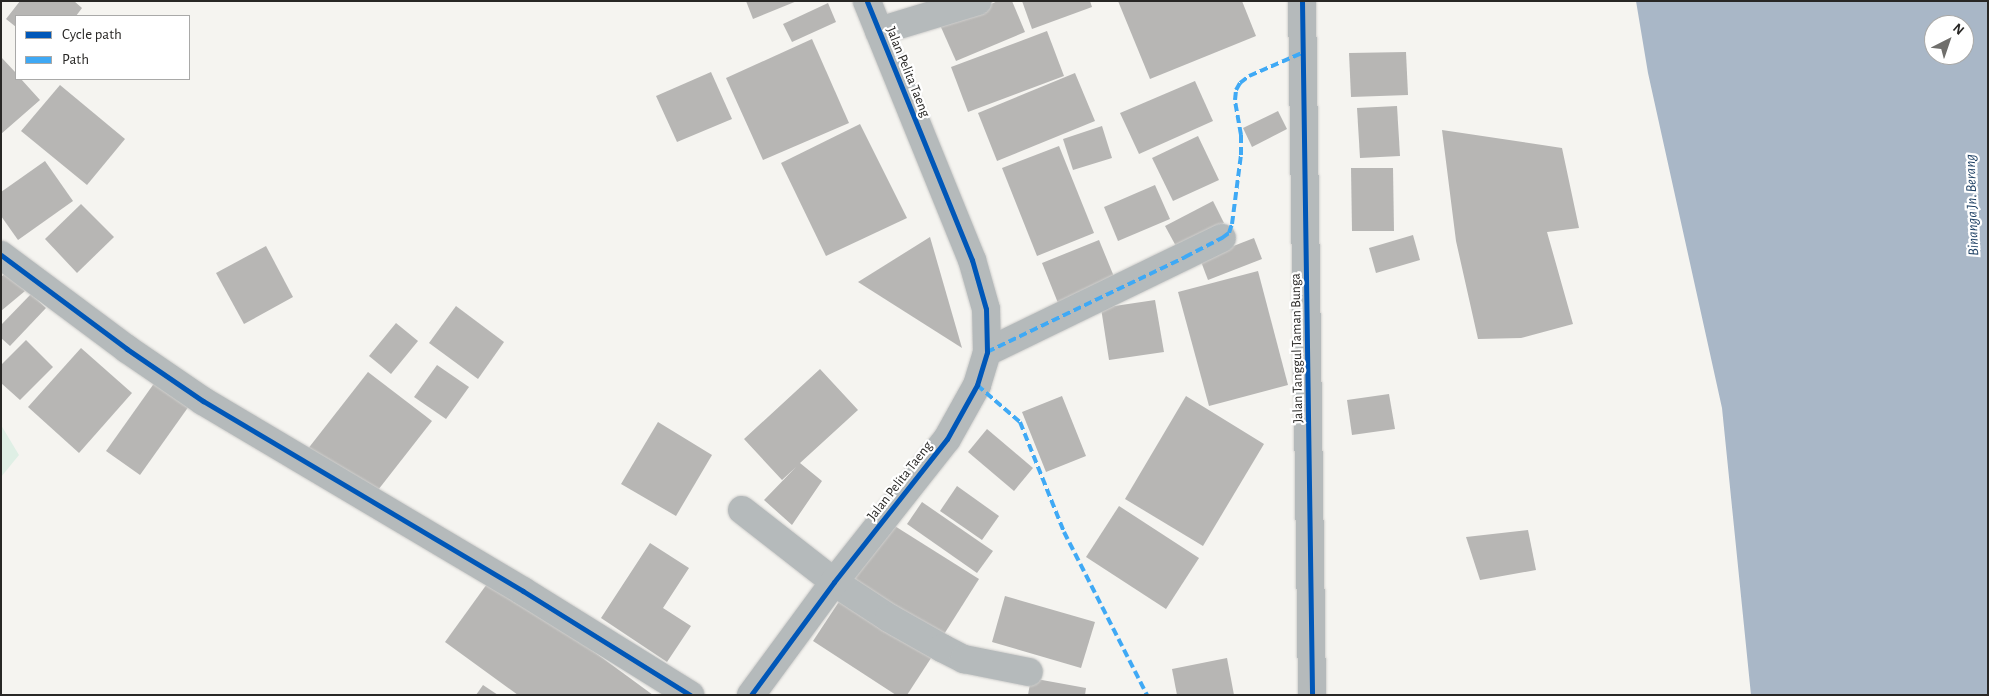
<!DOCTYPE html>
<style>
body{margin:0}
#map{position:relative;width:1989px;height:696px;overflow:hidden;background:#f5f4f0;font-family:"Alegreya Sans",sans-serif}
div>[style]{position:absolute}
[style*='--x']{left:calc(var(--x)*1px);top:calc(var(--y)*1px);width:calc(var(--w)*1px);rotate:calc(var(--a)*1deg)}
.green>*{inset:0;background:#dfefe5}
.water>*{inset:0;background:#a9b7c7}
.building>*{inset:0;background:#b7b6b4}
.roads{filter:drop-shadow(0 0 1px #cfcecc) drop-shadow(0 0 1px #cfcecc)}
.minor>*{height:28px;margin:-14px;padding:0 14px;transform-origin:14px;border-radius:14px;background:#b5babb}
.quiet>*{height:4px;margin-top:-2px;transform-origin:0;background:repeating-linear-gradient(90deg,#3fa9f5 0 8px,transparent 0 12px)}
.cycleway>*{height:5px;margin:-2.5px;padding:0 2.5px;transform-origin:2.5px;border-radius:2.5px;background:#0057b8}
span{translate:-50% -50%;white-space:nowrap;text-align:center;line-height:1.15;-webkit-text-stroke:4.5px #fff;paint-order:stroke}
.street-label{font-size:14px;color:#282725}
.water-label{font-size:15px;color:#1e4064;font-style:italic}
.frame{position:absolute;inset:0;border:2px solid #282725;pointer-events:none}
.legend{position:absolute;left:15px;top:15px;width:175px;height:65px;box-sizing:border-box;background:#fff;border:1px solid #a9a9a8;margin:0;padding:6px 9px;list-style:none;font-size:15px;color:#282725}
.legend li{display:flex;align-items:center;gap:10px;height:25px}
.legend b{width:25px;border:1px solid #a9a9a8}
.north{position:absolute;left:1924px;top:15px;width:50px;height:50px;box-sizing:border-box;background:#fff;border:1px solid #a9a9a8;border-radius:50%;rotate:41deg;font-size:14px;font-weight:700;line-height:20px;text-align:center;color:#282725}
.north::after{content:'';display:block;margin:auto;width:18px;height:22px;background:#706f6c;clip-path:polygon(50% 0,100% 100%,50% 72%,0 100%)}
</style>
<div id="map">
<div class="green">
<div style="clip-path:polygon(1px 425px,19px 455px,1px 477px)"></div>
</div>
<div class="water">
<div style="clip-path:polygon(evenodd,1636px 1px,1988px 1px,1988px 695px,1751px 695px,1722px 408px,1648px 73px,1636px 1px,1934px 25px,1964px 25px,1964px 55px,1934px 55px,1934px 25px)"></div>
</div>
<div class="building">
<div style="clip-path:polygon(20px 1px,74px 1px,82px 8px,76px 16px,16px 16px,16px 27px,6px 19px)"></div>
<div style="clip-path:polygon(746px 1px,797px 1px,753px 19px)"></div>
<div style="clip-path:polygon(998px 1px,1012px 1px,1025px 32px,956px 61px,940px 25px)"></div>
<div style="clip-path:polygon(1022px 1px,1090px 1px,1092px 7px,1032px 29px)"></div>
<div style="clip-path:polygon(1118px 1px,1242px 1px,1256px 36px,1150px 79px)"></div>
<div style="clip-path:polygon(828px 3px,836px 22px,792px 42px,783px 24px)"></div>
<div style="clip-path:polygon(1047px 31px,1064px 76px,968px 112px,951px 67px)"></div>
<div style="clip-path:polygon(812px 39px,849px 123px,763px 160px,726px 78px)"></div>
<div style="clip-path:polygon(1406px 52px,1408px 95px,1351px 97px,1349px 53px)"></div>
<div style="clip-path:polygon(1px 57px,16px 73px,16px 79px,21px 79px,40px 100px,1px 134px)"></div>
<div style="clip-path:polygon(711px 72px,732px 119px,677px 142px,656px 96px)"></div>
<div style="clip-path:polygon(1075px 73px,1095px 121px,997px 161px,978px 113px)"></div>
<div style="clip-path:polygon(1195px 81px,1213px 121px,1139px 154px,1120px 113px)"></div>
<div style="clip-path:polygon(60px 85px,125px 139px,87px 185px,21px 131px)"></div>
<div style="clip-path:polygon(1397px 106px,1400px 156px,1360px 158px,1357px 108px)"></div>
<div style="clip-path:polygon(1278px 111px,1287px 129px,1252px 147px,1243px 128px)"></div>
<div style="clip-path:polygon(860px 124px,907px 218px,826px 256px,781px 163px)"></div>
<div style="clip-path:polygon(1102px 126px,1112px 158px,1073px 170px,1063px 139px)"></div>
<div style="clip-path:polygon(1442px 130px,1562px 148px,1579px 228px,1547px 232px,1573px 324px,1521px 338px,1478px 339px,1456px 241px)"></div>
<div style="clip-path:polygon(1198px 136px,1219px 180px,1173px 201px,1152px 158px)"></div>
<div style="clip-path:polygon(1059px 146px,1094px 233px,1037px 256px,1002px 168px)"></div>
<div style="clip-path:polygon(45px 161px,73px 201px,18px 240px,1px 216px,1px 192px)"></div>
<div style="clip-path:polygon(1351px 168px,1393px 168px,1394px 231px,1352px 231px)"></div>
<div style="clip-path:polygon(1155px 185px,1170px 219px,1118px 241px,1104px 207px)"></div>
<div style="clip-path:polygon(1213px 201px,1224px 223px,1177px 248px,1165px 226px)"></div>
<div style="clip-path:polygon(81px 204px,114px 237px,77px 273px,45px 239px)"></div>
<div style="clip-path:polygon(1413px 235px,1420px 260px,1376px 273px,1369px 248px)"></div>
<div style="clip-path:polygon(930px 237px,962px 348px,858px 282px)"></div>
<div style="clip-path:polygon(1254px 238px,1262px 259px,1208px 280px,1200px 259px)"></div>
<div style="clip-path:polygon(1099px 240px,1115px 279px,1058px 303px,1042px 263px)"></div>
<div style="clip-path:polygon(266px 246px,293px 297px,244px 324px,216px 273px)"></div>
<div style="clip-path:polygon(8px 271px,25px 291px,1px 311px,1px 277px)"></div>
<div style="clip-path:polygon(1258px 271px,1288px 385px,1209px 406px,1178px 292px)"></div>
<div style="clip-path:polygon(31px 294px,46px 308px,10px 346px,1px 338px,1px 325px)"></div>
<div style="clip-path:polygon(1155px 300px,1164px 352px,1109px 360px,1101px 308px)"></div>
<div style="clip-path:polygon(456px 306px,504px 342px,478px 379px,429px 343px)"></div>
<div style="clip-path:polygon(396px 323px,418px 341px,391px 374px,369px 356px)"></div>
<div style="clip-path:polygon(26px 340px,53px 367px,20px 400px,1px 383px,1px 365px)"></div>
<div style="clip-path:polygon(81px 348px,132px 393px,79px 453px,28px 407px)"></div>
<div style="clip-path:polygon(437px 365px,469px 387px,446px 419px,414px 397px)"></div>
<div style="clip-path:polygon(820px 369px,858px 410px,800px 463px,822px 481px,792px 525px,764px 500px,796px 467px,782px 480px,744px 439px)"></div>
<div style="clip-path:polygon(368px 372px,432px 421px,371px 499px,307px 450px)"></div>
<div style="clip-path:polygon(160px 375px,194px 399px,140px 475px,106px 451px)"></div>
<div style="clip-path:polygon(1389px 394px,1395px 429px,1352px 435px,1347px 400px)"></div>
<div style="clip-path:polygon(1062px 396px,1086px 456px,1046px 472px,1022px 412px)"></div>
<div style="clip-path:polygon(1186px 396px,1264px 444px,1203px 546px,1125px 499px)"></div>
<div style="clip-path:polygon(658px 422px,712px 455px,676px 516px,621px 484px)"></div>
<div style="clip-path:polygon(987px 429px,1033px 468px,1014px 491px,968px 452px)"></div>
<div style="clip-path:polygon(957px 486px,999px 516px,982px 540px,940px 511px)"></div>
<div style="clip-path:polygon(922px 502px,993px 551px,977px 573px,907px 524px)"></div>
<div style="clip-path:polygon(1119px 506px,1199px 558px,1166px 609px,1086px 557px)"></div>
<div style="clip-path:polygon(890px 523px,979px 579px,941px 639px,852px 582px)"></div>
<div style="clip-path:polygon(1528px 530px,1536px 570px,1480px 580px,1466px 537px)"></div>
<div style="clip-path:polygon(650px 543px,689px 568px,663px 608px,691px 626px,667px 662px,601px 618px)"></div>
<div style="clip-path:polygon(492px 577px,653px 695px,518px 695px,445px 642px)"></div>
<div style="clip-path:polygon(844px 594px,935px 652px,907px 695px,896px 695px,813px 641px)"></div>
<div style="clip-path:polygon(1005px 596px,1095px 622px,1081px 668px,992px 642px)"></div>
<div style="clip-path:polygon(1227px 658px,1234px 695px,1177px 695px,1172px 669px)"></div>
<div style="clip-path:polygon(1031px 678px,1086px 688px,1085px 695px,1028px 695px)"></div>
<div style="clip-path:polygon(483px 685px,498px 695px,476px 695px)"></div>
</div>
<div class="roads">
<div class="minor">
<div style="--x:1302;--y:1;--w:694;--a:89.17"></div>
<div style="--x:879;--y:31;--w:103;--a:-16.9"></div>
<div style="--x:1;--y:255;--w:157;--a:36.7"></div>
<div style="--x:127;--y:349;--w:92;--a:34.4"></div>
<div style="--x:203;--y:401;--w:372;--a:30.7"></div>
<div style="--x:523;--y:591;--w:197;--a:31.9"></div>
<div style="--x:987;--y:352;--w:261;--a:-25.9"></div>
<div style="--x:742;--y:510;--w:117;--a:38"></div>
<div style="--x:834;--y:582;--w:66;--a:33.2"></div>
<div style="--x:889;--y:618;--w:61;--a:29.5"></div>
<div style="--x:942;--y:648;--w:25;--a:27"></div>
<div style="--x:964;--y:659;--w:66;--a:11.3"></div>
<div style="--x:751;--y:695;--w:140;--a:-53.7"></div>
<div style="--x:834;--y:582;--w:182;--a:-51.7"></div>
<div style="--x:947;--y:439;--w:62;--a:-60.9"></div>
<div style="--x:977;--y:385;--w:34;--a:-73"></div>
<div style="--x:987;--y:352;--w:43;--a:-91.3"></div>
<div style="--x:986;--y:309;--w:51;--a:-105.9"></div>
<div style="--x:972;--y:260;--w:279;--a:-112.1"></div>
</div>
</div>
<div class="quiet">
<div style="--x:987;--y:352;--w:220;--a:-25.6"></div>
<div style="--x:1185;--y:257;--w:42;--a:-27.2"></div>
<div style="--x:1222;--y:238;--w:9;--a:-36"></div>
<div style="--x:1229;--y:233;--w:9;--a:-72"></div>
<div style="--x:1232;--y:224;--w:70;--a:-82.6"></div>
<div style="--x:1241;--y:155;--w:20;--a:-90"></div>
<div style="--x:1241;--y:135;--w:36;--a:-100"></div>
<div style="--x:1235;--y:100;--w:10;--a:-84"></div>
<div style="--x:1236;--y:90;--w:8;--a:-60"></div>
<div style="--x:1240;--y:83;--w:11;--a:-38"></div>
<div style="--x:1249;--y:76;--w:58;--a:-23.5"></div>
<div style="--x:977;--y:385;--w:57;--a:40.7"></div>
<div style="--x:1020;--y:422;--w:118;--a:68.2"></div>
<div style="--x:1064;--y:532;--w:183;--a:63"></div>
</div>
<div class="cycleway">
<div style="--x:1302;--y:1;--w:694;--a:89.17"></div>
<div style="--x:1;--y:255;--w:157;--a:36.7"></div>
<div style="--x:127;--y:349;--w:92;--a:34.4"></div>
<div style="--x:203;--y:401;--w:372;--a:30.7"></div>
<div style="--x:523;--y:591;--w:197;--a:31.9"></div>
<div style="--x:751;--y:695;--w:140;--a:-53.7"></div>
<div style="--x:834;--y:582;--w:182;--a:-51.7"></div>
<div style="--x:947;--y:439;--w:62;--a:-60.9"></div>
<div style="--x:977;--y:385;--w:34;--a:-73"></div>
<div style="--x:987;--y:352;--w:43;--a:-91.3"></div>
<div style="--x:986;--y:309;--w:51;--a:-105.9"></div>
<div style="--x:972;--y:260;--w:279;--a:-112.1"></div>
</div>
<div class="street-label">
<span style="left:908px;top:72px;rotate:68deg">Jalan Pelita Taeng</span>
<span style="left:1297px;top:348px;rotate:-91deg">Jalan Tanggul Taman Bunga</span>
<span style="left:900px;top:481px;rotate:-52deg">Jalan Pelita Taeng</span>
</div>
<div class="water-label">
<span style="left:1972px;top:205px;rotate:-92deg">Binanga Jn. Berang</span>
</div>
<div class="frame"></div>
<ul class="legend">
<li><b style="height:6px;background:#0057b8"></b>Cycle path</li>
<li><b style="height:6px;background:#3fa9f5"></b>Path</li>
</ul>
<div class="north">N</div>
</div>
